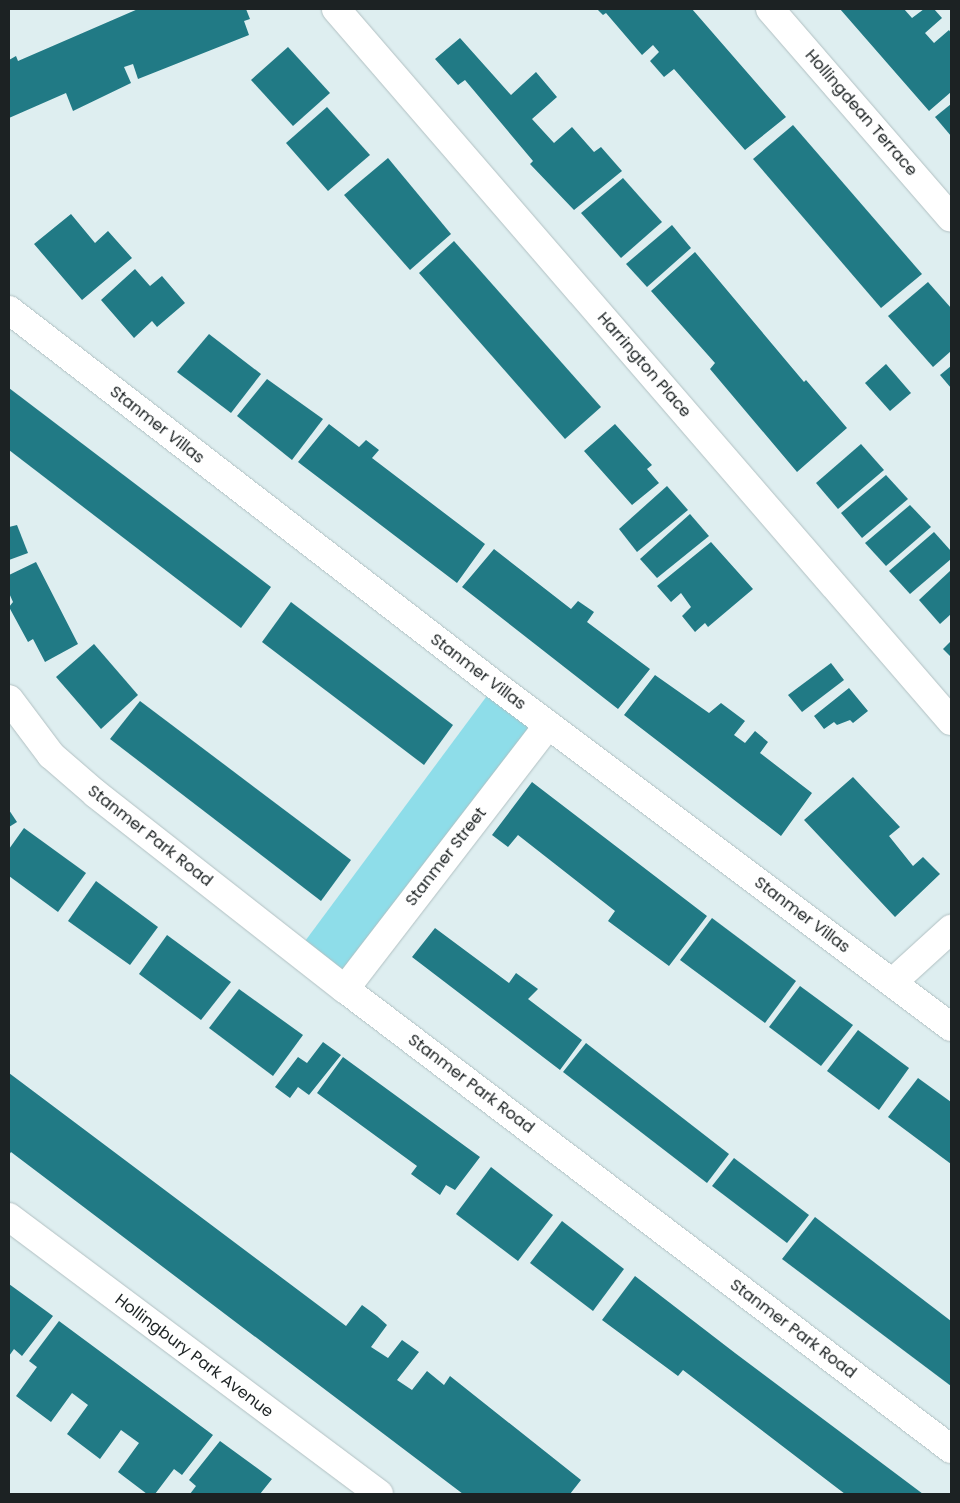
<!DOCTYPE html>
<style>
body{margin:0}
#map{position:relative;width:960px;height:1503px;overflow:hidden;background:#deeef0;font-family:Poppins,sans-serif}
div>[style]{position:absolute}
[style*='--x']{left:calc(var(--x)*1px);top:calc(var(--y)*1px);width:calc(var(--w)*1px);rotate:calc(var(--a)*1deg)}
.green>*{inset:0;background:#8edde9}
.building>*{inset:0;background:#217a85}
.roads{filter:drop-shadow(0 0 1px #b1c0c2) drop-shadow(0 0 1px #b1c0c2)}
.minor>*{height:28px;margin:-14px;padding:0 14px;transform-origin:14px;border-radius:14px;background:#fff}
span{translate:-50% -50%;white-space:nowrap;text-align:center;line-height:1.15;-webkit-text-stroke:4px #fff;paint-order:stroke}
.street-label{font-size:16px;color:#1c2223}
.frame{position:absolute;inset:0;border:10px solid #1c2223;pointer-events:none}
</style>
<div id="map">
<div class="green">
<div style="clip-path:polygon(495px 685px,548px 725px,345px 989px,297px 952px)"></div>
</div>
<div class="building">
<div style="clip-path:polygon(138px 9px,246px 9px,250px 19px,244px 21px,249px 35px,138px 79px,133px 64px,124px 67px,131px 83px,73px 111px,66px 93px,9px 118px,9px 60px,16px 56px,18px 61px)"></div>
<div style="clip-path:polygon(597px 9px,692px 9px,786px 117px,745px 150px,674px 69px,664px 77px,650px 61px,659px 52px,653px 45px,642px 55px,606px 13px,603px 15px)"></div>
<div style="clip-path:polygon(840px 9px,904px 9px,912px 18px,924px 9px,934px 9px,942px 18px,925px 33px,934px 43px,949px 30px,951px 33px,951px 92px,929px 111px)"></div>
<div style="clip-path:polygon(460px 38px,511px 95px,536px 72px,557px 97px,532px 119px,554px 143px,572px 127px,594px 152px,601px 147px,622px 171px,574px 210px,530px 164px,533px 161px,465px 80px,458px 85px,435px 59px)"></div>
<div style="clip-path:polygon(288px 47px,330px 93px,293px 126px,251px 80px)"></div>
<div style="clip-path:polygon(951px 104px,951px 136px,935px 117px)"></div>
<div style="clip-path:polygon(327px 107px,370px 155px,328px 191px,286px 143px)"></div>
<div style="clip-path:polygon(793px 125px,922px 274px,881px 308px,753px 159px)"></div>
<div style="clip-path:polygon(388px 158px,451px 234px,410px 270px,344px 195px)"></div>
<div style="clip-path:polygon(623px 178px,662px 222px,621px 258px,581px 213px)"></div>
<div style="clip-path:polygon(71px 214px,95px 243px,108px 231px,132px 258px,82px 300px,34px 244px)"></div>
<div style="clip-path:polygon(672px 225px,691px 248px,647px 287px,626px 264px)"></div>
<div style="clip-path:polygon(454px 241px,601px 407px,565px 439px,419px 273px)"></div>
<div style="clip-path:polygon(695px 252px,804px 382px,806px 380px,847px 428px,797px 472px,710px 369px,715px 363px,651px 291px)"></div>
<div style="clip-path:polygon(135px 269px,150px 286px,162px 276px,185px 303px,157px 327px,152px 321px,134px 338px,101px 300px)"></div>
<div style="clip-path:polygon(928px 282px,951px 308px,951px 351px,933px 367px,888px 316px)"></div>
<div style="clip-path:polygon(209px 334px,261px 374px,231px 413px,177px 372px)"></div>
<div style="clip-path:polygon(886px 364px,911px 393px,890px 411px,865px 383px)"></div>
<div style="clip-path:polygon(951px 366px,951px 388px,940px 375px)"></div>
<div style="clip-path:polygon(267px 379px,323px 419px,292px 460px,237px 416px)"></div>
<div style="clip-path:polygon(9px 388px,271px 587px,241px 628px,9px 450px)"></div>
<div style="clip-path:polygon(329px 424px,359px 447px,366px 440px,379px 450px,372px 458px,485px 544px,457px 583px,298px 462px)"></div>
<div style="clip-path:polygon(615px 424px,652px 465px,647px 469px,659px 483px,632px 505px,584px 451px)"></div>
<div style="clip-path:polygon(861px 444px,884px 470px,838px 509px,816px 483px)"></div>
<div style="clip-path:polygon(886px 475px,908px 499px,862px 538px,841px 513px)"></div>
<div style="clip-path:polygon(667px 486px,688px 510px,637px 552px,619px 529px)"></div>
<div style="clip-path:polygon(910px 505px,931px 527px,886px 566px,865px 543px)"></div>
<div style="clip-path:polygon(690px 514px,709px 536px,657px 578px,640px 559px)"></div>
<div style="clip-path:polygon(17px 525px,28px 553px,9px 560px,9px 527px)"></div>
<div style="clip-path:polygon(934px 532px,951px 551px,951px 559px,910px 594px,889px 571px)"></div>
<div style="clip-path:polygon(711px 542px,753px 589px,708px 627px,705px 623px,695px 632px,682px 616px,691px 607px,681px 593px,671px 602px,657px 586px)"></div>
<div style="clip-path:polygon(494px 549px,571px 609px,578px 601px,594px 612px,587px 622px,650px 669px,618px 709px,462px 587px)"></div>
<div style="clip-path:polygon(36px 562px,78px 644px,45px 662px,33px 639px,28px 642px,9px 607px,13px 602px,9px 593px,9px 575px)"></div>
<div style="clip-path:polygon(951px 570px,951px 614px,940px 624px,919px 600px)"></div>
<div style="clip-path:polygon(291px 602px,453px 725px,424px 765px,262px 642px)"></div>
<div style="clip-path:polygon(951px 641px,951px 657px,943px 649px)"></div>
<div style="clip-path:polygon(94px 644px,138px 695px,101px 729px,56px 677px)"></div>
<div style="clip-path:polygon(831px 663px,844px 680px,802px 712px,788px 695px)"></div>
<div style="clip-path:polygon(655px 675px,709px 713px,721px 703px,745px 721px,734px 735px,745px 743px,755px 731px,768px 742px,760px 753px,812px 793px,781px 836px,624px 715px)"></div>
<div style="clip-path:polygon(849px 688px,868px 711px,853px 723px,850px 720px,837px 725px,834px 722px,824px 729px,814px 716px)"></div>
<div style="clip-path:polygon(140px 701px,351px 860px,321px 901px,110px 739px)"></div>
<div style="clip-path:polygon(853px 777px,900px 827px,889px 836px,913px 866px,923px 857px,940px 874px,895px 917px,804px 820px)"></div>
<div style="clip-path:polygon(532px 782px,707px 916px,669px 966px,608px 921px,615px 911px,518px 835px,508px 847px,492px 835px)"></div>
<div style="clip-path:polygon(9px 810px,17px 822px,9px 827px)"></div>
<div style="clip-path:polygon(24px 828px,86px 873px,58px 912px,9px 876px,9px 849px)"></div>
<div style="clip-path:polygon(96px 881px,158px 927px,130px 965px,68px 921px)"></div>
<div style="clip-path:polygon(712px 918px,796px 981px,765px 1023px,680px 960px)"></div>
<div style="clip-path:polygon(435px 928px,509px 983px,516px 973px,538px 989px,528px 999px,582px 1040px,560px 1070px,412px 957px)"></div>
<div style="clip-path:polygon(167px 935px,231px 982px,201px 1020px,139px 974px)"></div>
<div style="clip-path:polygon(800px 986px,853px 1025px,821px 1066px,769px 1027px)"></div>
<div style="clip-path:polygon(239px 989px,303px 1035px,273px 1076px,209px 1028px)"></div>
<div style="clip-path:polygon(858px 1030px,909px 1068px,879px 1110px,827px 1071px)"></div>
<div style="clip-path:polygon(323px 1042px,341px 1055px,309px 1095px,298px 1087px,290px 1098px,275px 1087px,298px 1057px,307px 1063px)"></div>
<div style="clip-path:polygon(586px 1043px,729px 1154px,707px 1183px,563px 1072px)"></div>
<div style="clip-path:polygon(343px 1057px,480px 1157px,455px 1190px,446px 1185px,440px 1195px,411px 1174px,417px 1166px,317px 1093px)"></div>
<div style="clip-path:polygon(9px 1073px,346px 1326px,362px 1305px,377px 1316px,387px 1325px,371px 1347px,388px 1358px,402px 1340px,419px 1352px,397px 1380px,412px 1390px,427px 1371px,444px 1385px,450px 1376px,581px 1480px,570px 1494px,463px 1494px,11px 1152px,9px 1155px)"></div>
<div style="clip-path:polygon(918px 1078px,951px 1102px,951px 1164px,888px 1117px)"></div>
<div style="clip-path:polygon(734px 1158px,809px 1215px,787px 1243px,712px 1186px)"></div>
<div style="clip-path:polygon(491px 1167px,553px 1215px,518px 1261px,456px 1214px)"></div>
<div style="clip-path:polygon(815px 1217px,951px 1321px,951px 1386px,782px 1259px)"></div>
<div style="clip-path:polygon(562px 1221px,624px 1269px,593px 1311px,530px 1263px)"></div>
<div style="clip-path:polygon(635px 1276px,735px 1353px,923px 1494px,845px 1494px,683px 1370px,678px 1376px,602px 1320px)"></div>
<div style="clip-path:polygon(9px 1284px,53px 1316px,22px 1356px,14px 1349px,9px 1356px)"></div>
<div style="clip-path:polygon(59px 1321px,213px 1435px,182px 1475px,174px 1469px,155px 1494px,147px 1494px,118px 1472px,139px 1443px,121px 1430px,100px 1459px,67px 1434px,88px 1405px,72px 1393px,51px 1422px,16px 1396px,37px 1367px,29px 1361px)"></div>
<div style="clip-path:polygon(220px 1441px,272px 1479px,260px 1494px,190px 1494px,196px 1486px,189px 1480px)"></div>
</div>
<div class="roads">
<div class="minor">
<div style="--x:336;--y:9;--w:941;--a:49.18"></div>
<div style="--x:770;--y:9;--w:276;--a:49.1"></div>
<div style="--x:9;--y:310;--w:614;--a:37.65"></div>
<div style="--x:495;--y:685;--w:570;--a:36.87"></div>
<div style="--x:9;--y:699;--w:70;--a:53.1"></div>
<div style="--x:51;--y:755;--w:60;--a:40.9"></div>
<div style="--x:96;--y:794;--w:316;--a:38.1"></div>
<div style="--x:345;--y:989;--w:761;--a:37.2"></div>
<div style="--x:893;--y:982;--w:79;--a:-42.4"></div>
<div style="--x:345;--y:989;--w:333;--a:-52.4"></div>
<div style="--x:9;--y:1217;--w:462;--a:36.8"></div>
</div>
</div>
<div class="street-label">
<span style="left:861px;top:113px;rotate:49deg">Hollingdean Terrace</span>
<span style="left:644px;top:365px;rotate:49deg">Harrington Place</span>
<span style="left:157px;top:425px;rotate:38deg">Stanmer Villas</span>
<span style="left:478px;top:672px;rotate:37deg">Stanmer Villas</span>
<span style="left:150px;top:836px;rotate:38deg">Stanmer Park Road</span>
<span style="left:446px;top:857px;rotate:-52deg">Stanmer Street</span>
<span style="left:802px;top:915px;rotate:37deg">Stanmer Villas</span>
<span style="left:471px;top:1084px;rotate:37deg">Stanmer Park Road</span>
<span style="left:793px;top:1329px;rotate:37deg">Stanmer Park Road</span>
<span style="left:194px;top:1356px;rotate:37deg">Hollingbury Park Avenue</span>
</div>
<div class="frame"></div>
</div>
